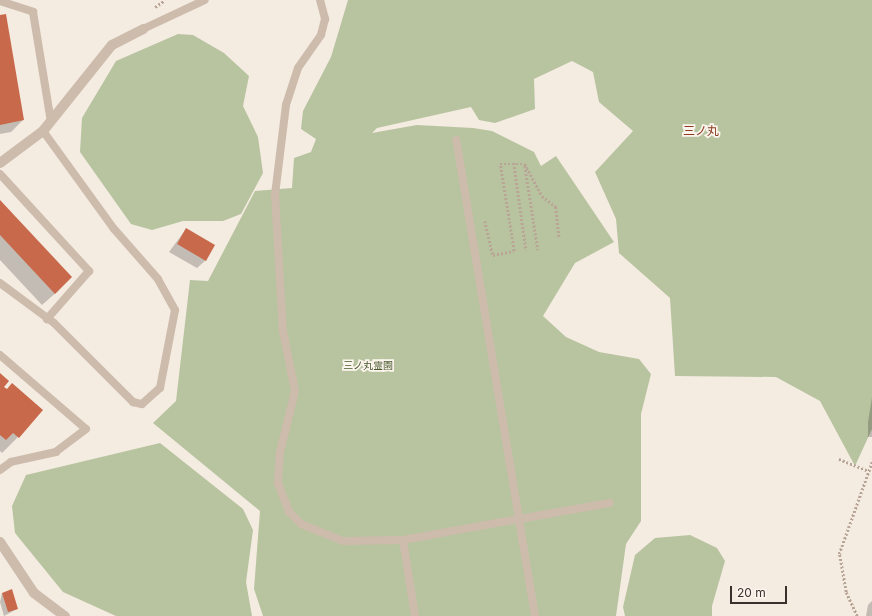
<!DOCTYPE html>
<meta charset="utf-8">
<style>
body{margin:0}
#map{position:relative;width:872px;height:616px;overflow:hidden;background:#f4ebe1;font-family:Inter,"Noto Sans JP",sans-serif}
div>[style]{position:absolute}
[style*='--x']{left:calc(var(--x)*1px);top:calc(var(--y)*1px);width:calc(var(--w)*1px);rotate:calc(var(--a)*1deg)}
.green>*{inset:0;background:#b8c4a0}
.shadow>*{inset:0;background:#0003}
.building>*{inset:0;background:#c8694b}
.path>*{height:2.5px;margin-top:-1.25px;transform-origin:0;background:repeating-linear-gradient(90deg,#b9a596 0 2px,transparent 0 4px)}
.service>*{height:8px;margin:-4px;padding:0 4px;transform-origin:4px;border-radius:4px;background:#cdbbac}
.minor>*{height:10px;margin:-5px;padding:0 5px;transform-origin:5px;border-radius:5px;background:#cdbbac}
span{translate:-50% -50%;white-space:nowrap;text-align:center;line-height:1.15;-webkit-text-stroke:3.5px #fbf5ee;paint-order:stroke}
.park-label{font-size:10px;color:#4a5a2e}
.quarter-label{font-size:12px;color:#8c3b22}
.scale{position:absolute;left:730px;top:586px;width:57px;height:18px;box-sizing:border-box;border:2px solid #3b302b;border-top:0;padding-left:5px;font-size:12px;line-height:14px;white-space:nowrap;color:#3b302b;-webkit-text-stroke:3px #fbf5ee;paint-order:stroke}
</style>
<div id="map">
<div class="green">
<div style="clip-path:polygon(348px 0,872px 0,872px 429px,855px 466px,820px 401px,776px 377px,675px 376px,670px 298px,619px 253px,616px 219px,595px 172px,633px 131px,599px 102px,593px 72px,572px 61px,534px 79px,535px 109px,495px 123px,479px 120px,471px 107px,377px 128px,372px 133px,417px 125px,473px 128px,492px 131px,534px 152px,541px 166px,556px 156px,614px 242px,575px 263px,543px 316px,566px 337px,599px 352px,639px 359px,651px 374px,641px 414px,641px 521px,626px 544px,616px 616px,263px 616px,254px 589px,260px 511px,153px 423px,176px 401px,190px 280px,208px 281px,255px 191px,292px 188px,294px 158px,311px 152px,316px 139px,301px 129px,303px 111px,331px 57px)"></div>
<div style="clip-path:polygon(178px 34px,193px 35px,224px 53px,249px 76px,243px 106px,258px 137px,263px 173px,241px 214px,223px 221px,183px 221px,152px 230px,131px 224px,80px 152px,82px 118px,116px 61px)"></div>
<div style="clip-path:polygon(160px 443px,243px 509px,253px 530px,246px 582px,252px 616px,116px 616px,63px 592px,15px 533px,12px 506px,26px 475px)"></div>
<div style="clip-path:polygon(690px 535px,717px 548px,725px 561px,712px 606px,712px 616px,625px 616px,623px 607px,635px 555px,655px 538px)"></div>
</div>
<div class="shadow">
<div style="clip-path:polygon(0 16px,23px 120px,11px 132px,0 134px)"></div>
<div style="clip-path:polygon(0 201px,59px 290px,42px 305px,0 260px)"></div>
<div style="clip-path:polygon(186px 229px,206px 260px,197px 268px,169px 252px)"></div>
<div style="clip-path:polygon(0 374px,18px 437px,2px 453px,0 451px)"></div>
<div style="clip-path:polygon(872px 397px,872px 437px,868px 437px,868px 422px)"></div>
<div style="clip-path:polygon(2px 593px,17px 609px,4px 616px,0 602px)"></div>
<div style="clip-path:polygon(872px 601px,872px 616px,866px 616px,868px 605px)"></div>
</div>
<div class="building">
<div style="clip-path:polygon(6px 14px,24px 120px,0 125px,0 15px)"></div>
<div style="clip-path:polygon(0 200px,72px 277px,55px 294px,0 235px)"></div>
<div style="clip-path:polygon(186px 228px,215px 245px,206px 261px,177px 244px)"></div>
<div style="clip-path:polygon(0 373px,9px 381px,4px 387px,7px 389px,12px 383px,43px 410px,19px 438px,13px 433px,6px 440px,0 435px)"></div>
<div style="clip-path:polygon(12px 589px,18px 609px,8px 612px,2px 593px)"></div>
</div>
<div class="path">
<div style="--x:155;--y:7;--w:12;--a:-35"></div>
<div style="--x:514;--y:163;--w:88;--a:82.1"></div>
<div style="--x:525;--y:166;--w:85;--a:81.2"></div>
<div style="--x:485;--y:221;--w:35;--a:77"></div>
<div style="--x:493;--y:255;--w:21;--a:-11"></div>
<div style="--x:514;--y:251;--w:88;--a:-99.1"></div>
<div style="--x:500;--y:164;--w:25;--a:0"></div>
<div style="--x:525;--y:164;--w:36;--a:62"></div>
<div style="--x:542;--y:196;--w:18;--a:38"></div>
<div style="--x:556;--y:207;--w:31;--a:84"></div>
<div style="--x:839;--y:459;--w:31;--a:22"></div>
<div style="--x:857;--y:616;--w:26;--a:-115"></div>
<div style="--x:846;--y:592;--w:39;--a:-100"></div>
<div style="--x:839;--y:554;--w:98;--a:-70.3"></div>
</div>
<div class="service">
<div style="--x:320;--y:0;--w:20;--a:75"></div>
<div style="--x:325;--y:19;--w:16;--a:104"></div>
<div style="--x:321;--y:35;--w:40;--a:124.9"></div>
<div style="--x:298;--y:68;--w:39;--a:108"></div>
<div style="--x:286;--y:105;--w:90;--a:97"></div>
<div style="--x:275;--y:194;--w:137;--a:86.7"></div>
<div style="--x:283;--y:331;--w:61;--a:78.7"></div>
<div style="--x:295;--y:391;--w:63;--a:103.8"></div>
<div style="--x:280;--y:452;--w:31;--a:94"></div>
<div style="--x:278;--y:483;--w:31;--a:69"></div>
<div style="--x:289;--y:512;--w:17;--a:45"></div>
<div style="--x:301;--y:524;--w:45;--a:22"></div>
<div style="--x:343;--y:541;--w:60;--a:-1"></div>
<div style="--x:403;--y:540;--w:118;--a:-10.3"></div>
<div style="--x:519;--y:519;--w:384;--a:-99.4"></div>
<div style="--x:0;--y:1;--w:35;--a:18"></div>
<div style="--x:33;--y:12;--w:111;--a:80.7"></div>
<div style="--x:143;--y:29;--w:68;--a:-25.1"></div>
<div style="--x:0;--y:174;--w:132;--a:47.5"></div>
<div style="--x:89;--y:271;--w:64;--a:131.2"></div>
<div style="--x:0;--y:283;--w:67;--a:36.5"></div>
<div style="--x:54;--y:323;--w:112;--a:45"></div>
<div style="--x:133;--y:402;--w:9;--a:13"></div>
<div style="--x:142;--y:404;--w:24;--a:-42"></div>
<div style="--x:160;--y:388;--w:79;--a:-79.1"></div>
<div style="--x:175;--y:310;--w:35;--a:-119"></div>
<div style="--x:158;--y:279;--w:67;--a:-131.3"></div>
<div style="--x:114;--y:229;--w:121;--a:-125.9"></div>
<div style="--x:0;--y:355;--w:113;--a:40.7"></div>
<div style="--x:86;--y:429;--w:38;--a:143"></div>
<div style="--x:56;--y:452;--w:46;--a:167.5"></div>
<div style="--x:11;--y:462;--w:14;--a:144"></div>
<div style="--x:403;--y:540;--w:77;--a:81"></div>
<div style="--x:535;--y:616;--w:98;--a:-99.4"></div>
<div style="--x:519;--y:519;--w:92;--a:-10"></div>
</div>
<div class="minor">
<div style="--x:0;--y:163;--w:54;--a:-36.7"></div>
<div style="--x:43;--y:131;--w:110;--a:-51.3"></div>
<div style="--x:112;--y:45;--w:35;--a:-27"></div>
<div style="--x:0;--y:542;--w:61;--a:56.3"></div>
<div style="--x:34;--y:593;--w:39;--a:37"></div>
</div>
<div class="park-label">
<span style="left:368px;top:366px">三ノ丸霊園</span>
</div>
<div class="quarter-label">
<span style="left:701px;top:131px">三ノ丸</span>
</div>
<div class="scale">20 m</div>
</div>
